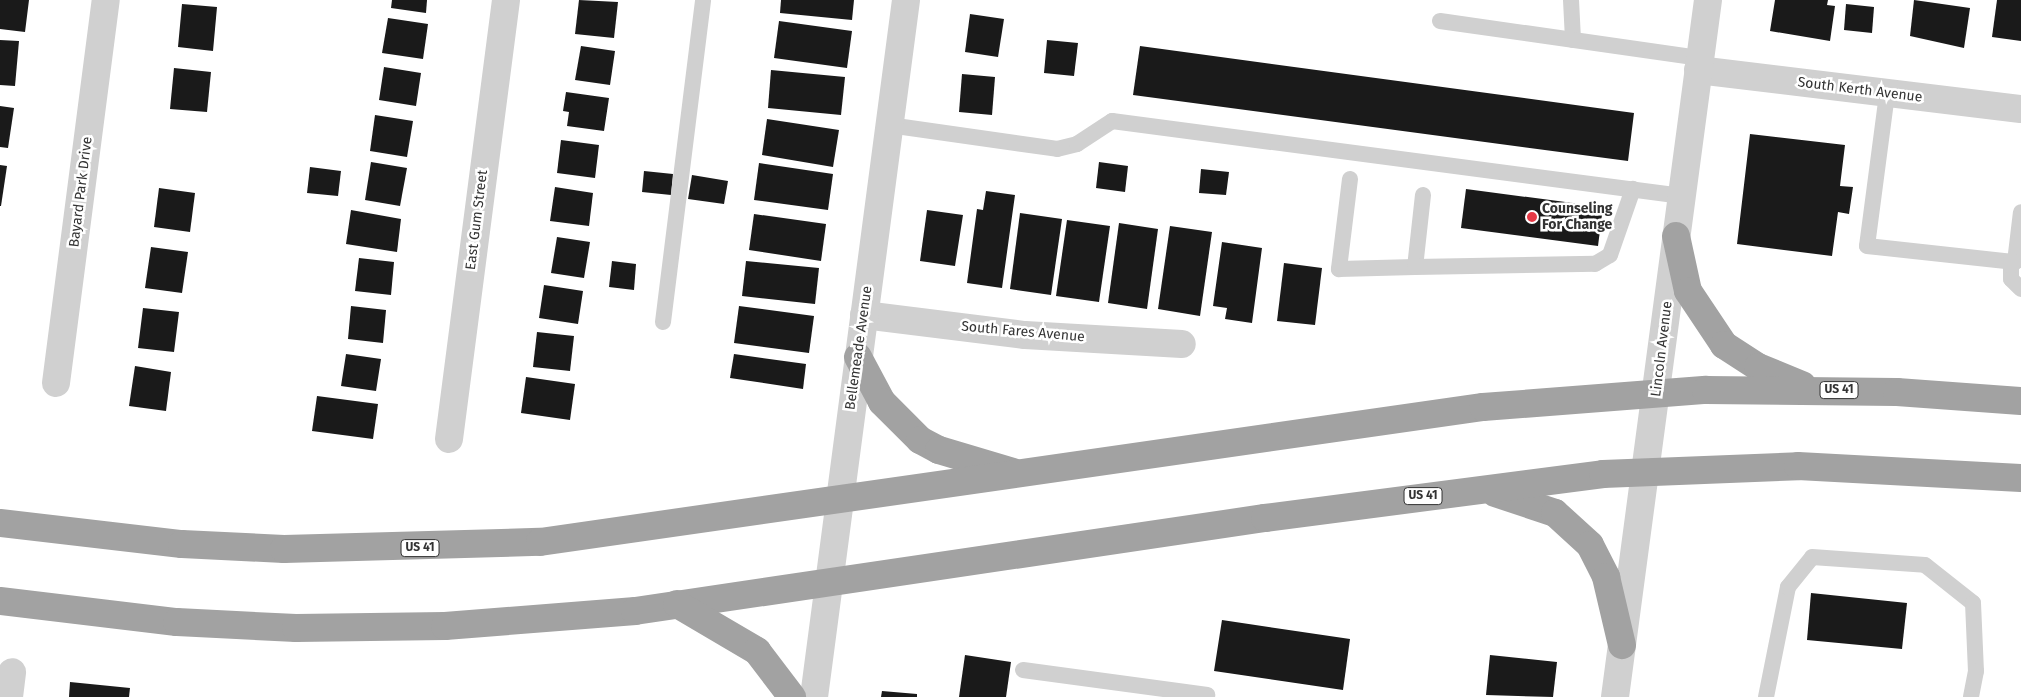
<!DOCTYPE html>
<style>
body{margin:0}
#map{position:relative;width:2021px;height:697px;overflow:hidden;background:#fff;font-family:"Fira Sans",sans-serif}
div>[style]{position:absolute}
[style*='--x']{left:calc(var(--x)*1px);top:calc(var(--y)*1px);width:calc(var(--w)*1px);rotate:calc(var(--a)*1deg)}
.building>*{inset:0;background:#1a1a1a}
.service>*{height:16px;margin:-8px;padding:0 8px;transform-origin:8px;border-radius:8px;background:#d0d0d0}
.minor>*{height:28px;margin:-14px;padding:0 14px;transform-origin:14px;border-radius:14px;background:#d0d0d0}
.tertiary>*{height:28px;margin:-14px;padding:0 14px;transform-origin:14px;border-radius:14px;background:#d0d0d0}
.trunk>*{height:28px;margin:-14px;padding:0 14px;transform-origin:14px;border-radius:14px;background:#a2a2a2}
.dots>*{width:14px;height:14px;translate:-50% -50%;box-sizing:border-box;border:2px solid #fff;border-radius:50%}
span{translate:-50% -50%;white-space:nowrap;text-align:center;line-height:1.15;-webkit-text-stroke:5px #fff;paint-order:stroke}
.shield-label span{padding:1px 4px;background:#fff;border:1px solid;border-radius:4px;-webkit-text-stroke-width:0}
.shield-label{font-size:12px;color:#333;font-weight:700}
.street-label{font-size:14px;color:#333}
.poi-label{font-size:14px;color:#333;font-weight:700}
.left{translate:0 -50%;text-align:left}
</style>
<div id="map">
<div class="building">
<div style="clip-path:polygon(0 0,29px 0,25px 32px,0 29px)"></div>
<div style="clip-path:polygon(392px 0,427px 0,426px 13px,391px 8px)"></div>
<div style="clip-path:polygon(579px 0,618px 2px,614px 38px,575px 34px)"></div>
<div style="clip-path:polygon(781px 0,854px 0,852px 20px,780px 13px)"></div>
<div style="clip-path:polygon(1775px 0,1828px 0,1827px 5px,1835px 6px,1830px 41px,1770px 31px)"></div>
<div style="clip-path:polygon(1914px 0,1970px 8px,1964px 48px,1910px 36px)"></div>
<div style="clip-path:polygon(1997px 0,2021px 0,2021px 41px,1992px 37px)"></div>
<div style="clip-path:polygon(182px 4px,217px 7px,213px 51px,178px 47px)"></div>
<div style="clip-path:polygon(1846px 4px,1874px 7px,1872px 33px,1844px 30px)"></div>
<div style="clip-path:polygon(970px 14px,1004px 19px,998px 57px,965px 52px)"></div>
<div style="clip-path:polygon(388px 18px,428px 24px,423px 59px,382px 53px)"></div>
<div style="clip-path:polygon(779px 21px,852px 31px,847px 68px,774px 58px)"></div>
<div style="clip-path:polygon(0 40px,19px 41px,15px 86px,0 85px)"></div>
<div style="clip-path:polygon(1047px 40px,1078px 43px,1074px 76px,1044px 73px)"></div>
<div style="clip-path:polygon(581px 46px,615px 51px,610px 85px,575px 80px)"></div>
<div style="clip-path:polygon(1140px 46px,1634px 113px,1628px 161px,1133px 95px)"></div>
<div style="clip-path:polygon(384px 67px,421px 73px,416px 106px,379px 100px)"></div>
<div style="clip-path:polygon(174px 68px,211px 72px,207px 112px,170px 109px)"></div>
<div style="clip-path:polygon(771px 70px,845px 77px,841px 115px,768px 108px)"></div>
<div style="clip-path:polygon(962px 74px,995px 77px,992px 115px,959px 112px)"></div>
<div style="clip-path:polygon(566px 92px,609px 98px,604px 131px,567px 126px,569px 112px,563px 111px)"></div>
<div style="clip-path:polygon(0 106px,14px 108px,8px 148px,0 147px)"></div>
<div style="clip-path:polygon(375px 115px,413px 121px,407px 157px,370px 151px)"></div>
<div style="clip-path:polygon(767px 119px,839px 130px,833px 167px,762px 155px)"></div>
<div style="clip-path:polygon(1750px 134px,1845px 145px,1840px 186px,1853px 187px,1849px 214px,1838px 212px,1832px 256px,1737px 244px)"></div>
<div style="clip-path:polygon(561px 140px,599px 145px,595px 178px,557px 173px)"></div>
<div style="clip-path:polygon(371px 162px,407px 168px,400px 206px,365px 200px)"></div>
<div style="clip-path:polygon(1099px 162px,1128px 166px,1125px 192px,1096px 188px)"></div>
<div style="clip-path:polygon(759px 163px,833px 174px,828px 210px,754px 200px)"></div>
<div style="clip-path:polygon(0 165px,7px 166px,1px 206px,0 206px)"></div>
<div style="clip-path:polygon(310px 167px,341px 171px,338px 196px,307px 193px)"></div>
<div style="clip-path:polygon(1201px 169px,1229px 172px,1226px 195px,1199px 193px)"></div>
<div style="clip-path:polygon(644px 171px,673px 174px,671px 195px,642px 192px)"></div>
<div style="clip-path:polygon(692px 175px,728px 181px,724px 204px,688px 199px)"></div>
<div style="clip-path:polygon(555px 187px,593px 193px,589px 226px,550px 221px)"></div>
<div style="clip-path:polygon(159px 188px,195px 193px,190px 232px,154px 227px)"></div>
<div style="clip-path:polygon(1466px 189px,1603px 207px,1598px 246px,1461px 228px)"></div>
<div style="clip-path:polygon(986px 191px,1015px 195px,1002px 288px,967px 283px,977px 209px,983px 210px)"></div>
<div style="clip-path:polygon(351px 210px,401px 219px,397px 252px,346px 244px)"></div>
<div style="clip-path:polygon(927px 210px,963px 215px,955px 266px,920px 261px)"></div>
<div style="clip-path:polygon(1020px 213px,1062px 219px,1051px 295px,1010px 289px)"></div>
<div style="clip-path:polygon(754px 214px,826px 224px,821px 261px,749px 250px)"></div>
<div style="clip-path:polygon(1067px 220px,1110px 226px,1099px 302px,1056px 296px)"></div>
<div style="clip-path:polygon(1119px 223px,1158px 229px,1147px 309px,1108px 303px)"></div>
<div style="clip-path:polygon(1170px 226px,1212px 232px,1200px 316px,1158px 309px)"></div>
<div style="clip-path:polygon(557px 237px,590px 242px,584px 278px,551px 273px)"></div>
<div style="clip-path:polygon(1222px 242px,1262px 248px,1252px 323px,1225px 319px,1227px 308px,1213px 306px)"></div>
<div style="clip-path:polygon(151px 247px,188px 252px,182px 293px,145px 288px)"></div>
<div style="clip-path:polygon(359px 258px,394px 262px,391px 295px,355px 291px)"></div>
<div style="clip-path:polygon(612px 261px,636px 264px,634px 290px,609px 287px)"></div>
<div style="clip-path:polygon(746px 261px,819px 268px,815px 304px,742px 296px)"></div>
<div style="clip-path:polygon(1284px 263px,1322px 268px,1315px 325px,1277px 321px)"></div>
<div style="clip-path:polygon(544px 285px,583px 291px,578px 324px,539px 318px)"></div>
<div style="clip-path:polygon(351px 306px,386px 310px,383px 343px,348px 339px)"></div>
<div style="clip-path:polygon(739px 306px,814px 316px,809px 353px,734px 343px)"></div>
<div style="clip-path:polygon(143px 308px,179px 312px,174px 352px,138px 348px)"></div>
<div style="clip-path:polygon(537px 332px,574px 336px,570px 371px,533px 367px)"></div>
<div style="clip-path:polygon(346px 354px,381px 359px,376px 391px,341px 386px)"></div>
<div style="clip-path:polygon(734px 354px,806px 364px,803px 389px,730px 378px)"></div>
<div style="clip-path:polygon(135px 366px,171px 372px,166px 411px,129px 406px)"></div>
<div style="clip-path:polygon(526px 377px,575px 384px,570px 420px,521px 413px)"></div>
<div style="clip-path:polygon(317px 396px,378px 404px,373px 439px,312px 431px)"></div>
<div style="clip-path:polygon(1811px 593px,1907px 603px,1902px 649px,1807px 640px)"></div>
<div style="clip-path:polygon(1222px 620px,1350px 639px,1343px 690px,1214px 671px)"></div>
<div style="clip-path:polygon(965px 655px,1011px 662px,1006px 697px,959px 697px)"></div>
<div style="clip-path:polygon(1490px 655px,1557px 662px,1553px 697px,1486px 695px)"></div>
<div style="clip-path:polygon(70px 682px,130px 688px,129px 697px,69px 697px)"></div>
<div style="clip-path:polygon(882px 691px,917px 694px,917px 697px,881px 697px)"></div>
</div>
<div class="service">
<div style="--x:1571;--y:0;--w:40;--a:87.1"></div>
<div style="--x:1440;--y:21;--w:263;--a:8.1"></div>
<div style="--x:1887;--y:94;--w:153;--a:97.5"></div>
<div style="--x:1867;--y:246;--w:149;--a:6.2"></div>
<div style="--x:2015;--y:262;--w:50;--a:-83.2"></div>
<div style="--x:889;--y:125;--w:170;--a:8.1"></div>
<div style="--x:1057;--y:149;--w:21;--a:-14"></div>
<div style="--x:1077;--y:144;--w:42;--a:-33.3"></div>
<div style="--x:1112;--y:121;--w:575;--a:7.5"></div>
<div style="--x:1350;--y:179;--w:91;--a:97"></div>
<div style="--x:1339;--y:269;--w:76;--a:-1.5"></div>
<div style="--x:1423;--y:195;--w:72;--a:96.3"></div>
<div style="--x:1415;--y:267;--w:180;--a:-1"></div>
<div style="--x:1595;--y:264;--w:17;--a:-31"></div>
<div style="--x:1610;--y:255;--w:70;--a:-70.8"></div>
<div style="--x:2011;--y:261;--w:18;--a:90"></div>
<div style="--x:2011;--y:279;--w:14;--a:45"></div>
<div style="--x:663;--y:322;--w:324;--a:-82.9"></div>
<div style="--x:1023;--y:670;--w:186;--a:7.7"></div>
<div style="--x:1766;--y:697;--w:112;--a:-78.7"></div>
<div style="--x:1788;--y:587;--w:38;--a:-51"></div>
<div style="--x:1812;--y:557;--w:113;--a:4"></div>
<div style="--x:1925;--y:565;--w:61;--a:38.4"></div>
<div style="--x:1973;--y:603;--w:68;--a:87.5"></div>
<div style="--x:1976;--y:671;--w:26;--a:101"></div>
</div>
<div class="minor">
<div style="--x:1698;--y:70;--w:325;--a:6.9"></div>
<div style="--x:864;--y:315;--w:162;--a:7.1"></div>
<div style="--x:1025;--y:335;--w:157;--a:3.3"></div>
<div style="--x:56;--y:383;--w:386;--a:-82.6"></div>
<div style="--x:449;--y:439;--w:443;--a:-82.6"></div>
<div style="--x:9;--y:697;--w:25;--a:-83"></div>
</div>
<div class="tertiary">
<div style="--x:814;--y:697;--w:703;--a:-82.48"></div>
<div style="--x:1615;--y:697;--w:703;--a:-82.4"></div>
</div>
<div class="trunk">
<div style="--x:1676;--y:236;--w:56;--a:77.7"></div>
<div style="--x:1688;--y:291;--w:65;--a:56.3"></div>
<div style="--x:1724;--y:345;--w:40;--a:32.9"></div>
<div style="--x:1758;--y:367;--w:48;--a:22.2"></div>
<div style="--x:858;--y:357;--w:51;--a:61.9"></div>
<div style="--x:882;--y:402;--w:54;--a:45"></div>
<div style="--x:920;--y:440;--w:21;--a:28"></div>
<div style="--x:939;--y:450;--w:77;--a:16.6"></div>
<div style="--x:1495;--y:493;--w:63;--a:18.4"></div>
<div style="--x:1555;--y:513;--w:47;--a:42.4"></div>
<div style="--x:1590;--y:545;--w:36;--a:63"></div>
<div style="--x:1606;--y:577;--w:70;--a:76.8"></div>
<div style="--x:0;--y:523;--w:183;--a:6.6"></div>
<div style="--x:182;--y:544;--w:102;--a:2.8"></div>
<div style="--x:284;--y:549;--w:256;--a:-1.6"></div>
<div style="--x:540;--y:542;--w:953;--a:-8.15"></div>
<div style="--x:1483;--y:407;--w:224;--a:-4.4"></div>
<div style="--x:1706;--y:390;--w:191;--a:0.6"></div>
<div style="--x:1897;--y:392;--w:124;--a:4.2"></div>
<div style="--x:0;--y:601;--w:178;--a:6.8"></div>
<div style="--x:177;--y:622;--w:119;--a:2.9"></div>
<div style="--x:296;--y:628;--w:149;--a:-0.8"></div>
<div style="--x:445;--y:626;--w:191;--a:-4.5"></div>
<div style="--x:635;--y:611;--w:637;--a:-8.4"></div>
<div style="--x:1265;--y:518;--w:341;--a:-7.4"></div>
<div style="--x:1603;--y:474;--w:195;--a:-2.3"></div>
<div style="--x:1798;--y:466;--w:223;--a:3.1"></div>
<div style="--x:677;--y:604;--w:93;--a:30.4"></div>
<div style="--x:757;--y:651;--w:58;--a:52.7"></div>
</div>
<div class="dots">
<div style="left:1532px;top:217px;background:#e63946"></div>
</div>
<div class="shield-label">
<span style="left:1839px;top:390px">US 41</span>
<span style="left:1423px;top:496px">US 41</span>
<span style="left:420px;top:548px">US 41</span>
</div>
<div class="street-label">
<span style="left:1860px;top:90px;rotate:7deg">South Kerth Avenue</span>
<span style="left:81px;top:192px;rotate:-83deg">Bayard Park Drive</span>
<span style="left:477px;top:220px;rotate:-83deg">East Gum Street</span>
<span style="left:1023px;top:332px;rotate:5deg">South Fares Avenue</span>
<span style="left:859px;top:348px;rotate:-82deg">Bellemeade Avenue</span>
<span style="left:1662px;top:349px;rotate:-83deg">Lincoln Avenue</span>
</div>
<div class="poi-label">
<span class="left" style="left:1542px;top:217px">Counseling<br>For Change</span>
</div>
</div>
